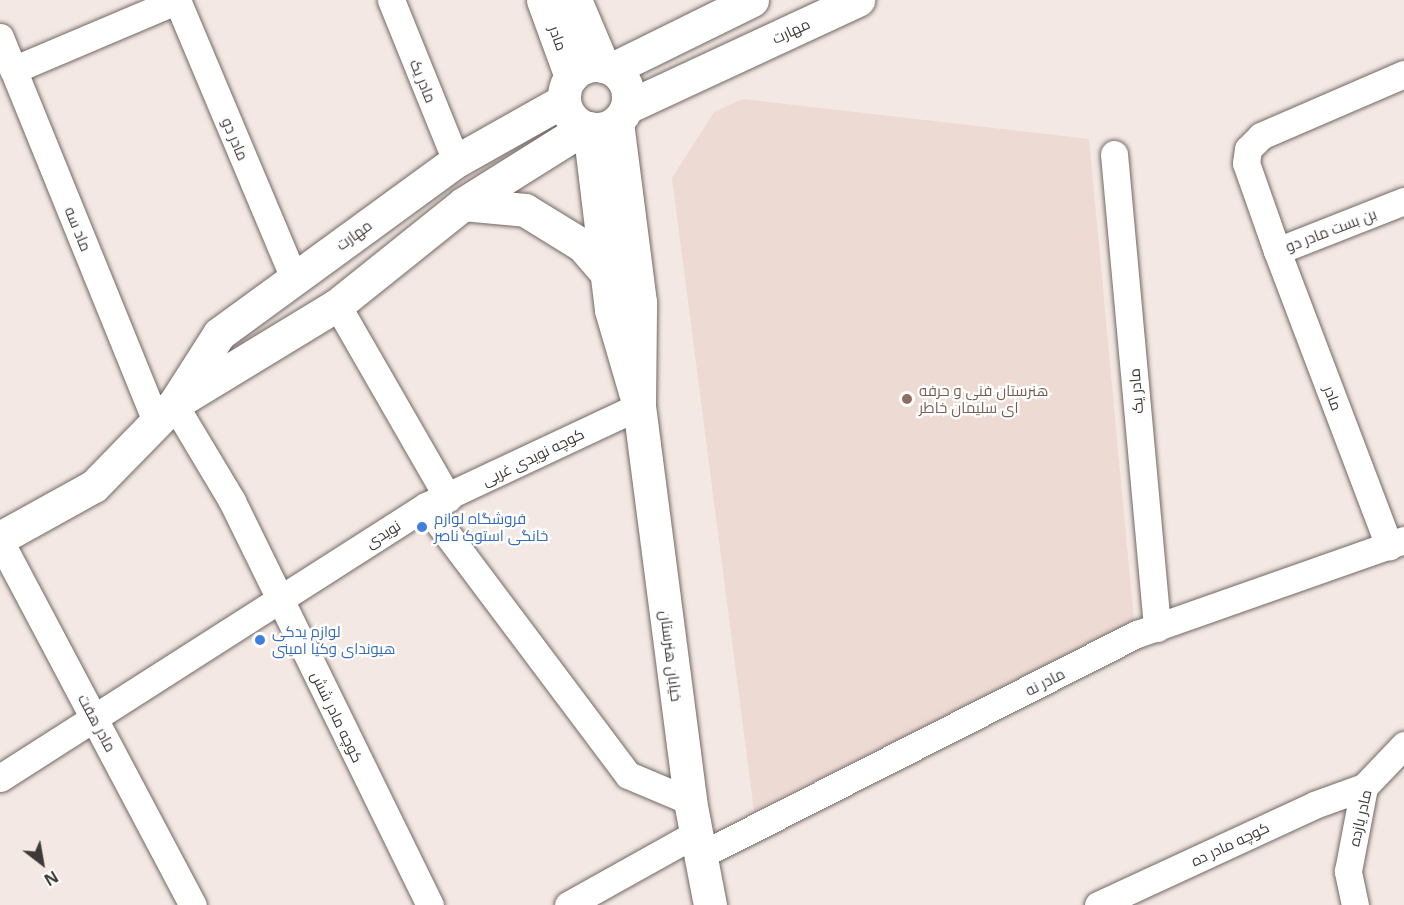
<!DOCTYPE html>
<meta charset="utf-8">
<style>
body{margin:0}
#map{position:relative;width:1404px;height:905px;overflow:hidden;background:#f3e8e3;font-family:"Noto Sans",Cairo,sans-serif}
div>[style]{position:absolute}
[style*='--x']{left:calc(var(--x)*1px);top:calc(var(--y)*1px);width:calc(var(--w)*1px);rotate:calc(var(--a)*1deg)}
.built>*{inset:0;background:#eddad3}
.roads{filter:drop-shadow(0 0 2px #726864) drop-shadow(0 0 2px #726864)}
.minor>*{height:27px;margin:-13.5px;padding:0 13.5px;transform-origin:13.5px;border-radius:13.5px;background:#fff}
.tertiary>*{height:33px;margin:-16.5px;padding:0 16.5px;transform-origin:16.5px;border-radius:16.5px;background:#fff}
.secondary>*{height:33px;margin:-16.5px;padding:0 16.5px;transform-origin:16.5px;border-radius:16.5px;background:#fff}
.secondary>.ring{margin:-16.5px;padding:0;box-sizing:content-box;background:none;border:33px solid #fff;border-radius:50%}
.dots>*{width:16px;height:16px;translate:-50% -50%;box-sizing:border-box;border:3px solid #fff;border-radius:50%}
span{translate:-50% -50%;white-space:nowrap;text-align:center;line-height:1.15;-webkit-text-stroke:4.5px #fff;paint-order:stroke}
.street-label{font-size:15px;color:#3e3a38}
.education-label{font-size:15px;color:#785e54}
.left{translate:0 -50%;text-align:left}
.shop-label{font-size:15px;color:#366cbe}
.north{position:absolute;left:12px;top:833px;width:60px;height:60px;-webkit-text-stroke:4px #fff;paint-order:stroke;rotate:149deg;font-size:16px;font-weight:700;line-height:24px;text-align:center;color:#3e3a38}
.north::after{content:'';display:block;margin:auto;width:21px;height:27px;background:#3e3a38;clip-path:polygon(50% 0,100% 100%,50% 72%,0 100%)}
</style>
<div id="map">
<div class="built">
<div style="clip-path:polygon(743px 99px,1089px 139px,1134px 621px,754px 811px,672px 178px,714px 112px)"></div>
</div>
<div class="roads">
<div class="minor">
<div style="--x:177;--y:0;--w:302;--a:67.2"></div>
<div style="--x:391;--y:0;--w:174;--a:68"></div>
<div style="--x:0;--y:37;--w:414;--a:67.9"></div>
<div style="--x:13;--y:70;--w:179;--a:-23"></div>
<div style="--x:1404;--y:74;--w:156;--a:156.6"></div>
<div style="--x:1261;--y:136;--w:18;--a:135"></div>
<div style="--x:1248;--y:149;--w:14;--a:98"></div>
<div style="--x:1246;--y:163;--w:93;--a:70.6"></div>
<div style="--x:1277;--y:251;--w:136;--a:-21.5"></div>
<div style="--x:1114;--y:154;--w:476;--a:84.8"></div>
<div style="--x:1277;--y:251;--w:316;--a:69.2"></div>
<div style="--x:337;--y:305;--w:223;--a:60.1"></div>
<div style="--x:174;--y:404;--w:113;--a:59.1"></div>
<div style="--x:232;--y:501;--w:450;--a:63.9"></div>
<div style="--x:426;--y:506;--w:235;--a:-25.1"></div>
<div style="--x:0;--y:541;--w:412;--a:62.1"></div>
<div style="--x:0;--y:778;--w:505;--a:-32.56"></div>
<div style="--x:426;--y:506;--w:336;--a:53.1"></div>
<div style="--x:628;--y:775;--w:67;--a:22.8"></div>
<div style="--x:699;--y:856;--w:491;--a:-26.9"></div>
<div style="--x:1137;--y:634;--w:283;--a:-19.4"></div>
<div style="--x:568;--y:905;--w:145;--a:-29.2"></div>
<div style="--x:1098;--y:905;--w:238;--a:-24.8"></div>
<div style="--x:1314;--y:805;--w:53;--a:-19.8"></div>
<div style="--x:1355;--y:905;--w:35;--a:-102"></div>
<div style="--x:1348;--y:871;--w:86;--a:-79.2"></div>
<div style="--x:1364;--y:787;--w:58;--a:-46.4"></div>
</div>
<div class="tertiary">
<div style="--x:543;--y:0;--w:82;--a:70"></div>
<div style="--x:575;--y:0;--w:72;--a:67"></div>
</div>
<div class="secondary">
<div class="ring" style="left:564px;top:65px;width:31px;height:31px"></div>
<div style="--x:612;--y:69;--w:156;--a:-26.2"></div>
<div style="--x:563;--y:101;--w:123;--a:150.7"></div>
<div style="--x:456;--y:161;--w:293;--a:143.9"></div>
<div style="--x:219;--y:334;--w:83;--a:122.7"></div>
<div style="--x:174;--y:404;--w:191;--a:-31.3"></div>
<div style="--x:337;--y:305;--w:161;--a:-38.7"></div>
<div style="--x:463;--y:204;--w:143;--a:-32.1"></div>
<div style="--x:627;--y:107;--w:255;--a:-24.9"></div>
<div style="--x:589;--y:128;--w:183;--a:83.1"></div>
<div style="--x:611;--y:310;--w:100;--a:73.7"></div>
<div style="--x:639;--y:406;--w:104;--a:-89.4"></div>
<div style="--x:640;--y:302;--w:181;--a:-97.3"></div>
<div style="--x:463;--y:204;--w:62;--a:5.5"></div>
<div style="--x:525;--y:210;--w:67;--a:31.6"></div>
<div style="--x:582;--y:245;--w:38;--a:49"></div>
<div style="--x:639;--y:406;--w:398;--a:82.6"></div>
<div style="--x:690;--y:801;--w:106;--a:79.1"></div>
<div style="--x:0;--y:538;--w:107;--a:-29"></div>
<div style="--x:94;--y:486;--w:115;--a:-45.7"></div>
</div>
</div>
<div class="dots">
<div style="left:907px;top:399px;background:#8d6e63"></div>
<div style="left:422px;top:527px;background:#3f7fe0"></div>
<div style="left:260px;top:640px;background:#3f7fe0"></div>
</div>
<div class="street-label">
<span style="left:791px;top:31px;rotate:-25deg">مهارت</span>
<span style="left:558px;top:38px;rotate:70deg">مادر</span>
<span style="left:423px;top:81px;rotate:68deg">مادر یک</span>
<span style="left:235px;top:139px;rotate:67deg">مادر دو</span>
<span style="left:78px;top:229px;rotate:68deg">ماد سه</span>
<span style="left:1331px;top:230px;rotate:-21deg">بن بست مادر دو</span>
<span style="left:354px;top:235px;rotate:-36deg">مهارت</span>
<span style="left:1136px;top:391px;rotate:-95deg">مادر یک</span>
<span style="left:1333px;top:398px;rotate:69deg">مادر</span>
<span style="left:533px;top:457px;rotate:-26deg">کوچه نویدی غربی</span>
<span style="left:383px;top:534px;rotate:-32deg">نویدی</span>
<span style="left:671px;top:656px;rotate:83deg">خیابان هنرستان</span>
<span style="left:1045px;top:682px;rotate:-27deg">مادر نه</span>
<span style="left:337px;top:717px;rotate:64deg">کوچه مادر شش</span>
<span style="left:97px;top:723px;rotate:62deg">مادر هفت</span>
<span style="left:1360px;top:818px;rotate:-77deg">مادر یازده</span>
<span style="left:1230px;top:844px;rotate:-25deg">کوچه مادر ده</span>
</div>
<div class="education-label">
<span class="left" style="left:919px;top:399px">هنرستان فنی و حرفه<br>ای سلیمان خاطر</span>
</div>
<div class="shop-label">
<span class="left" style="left:434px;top:527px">فروشگاه لوازم<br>خانگى استوک ناصر</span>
<span class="left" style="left:272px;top:640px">لوازم یدکى<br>هیونداى وکیا امینى</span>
</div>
<div class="north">N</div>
</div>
